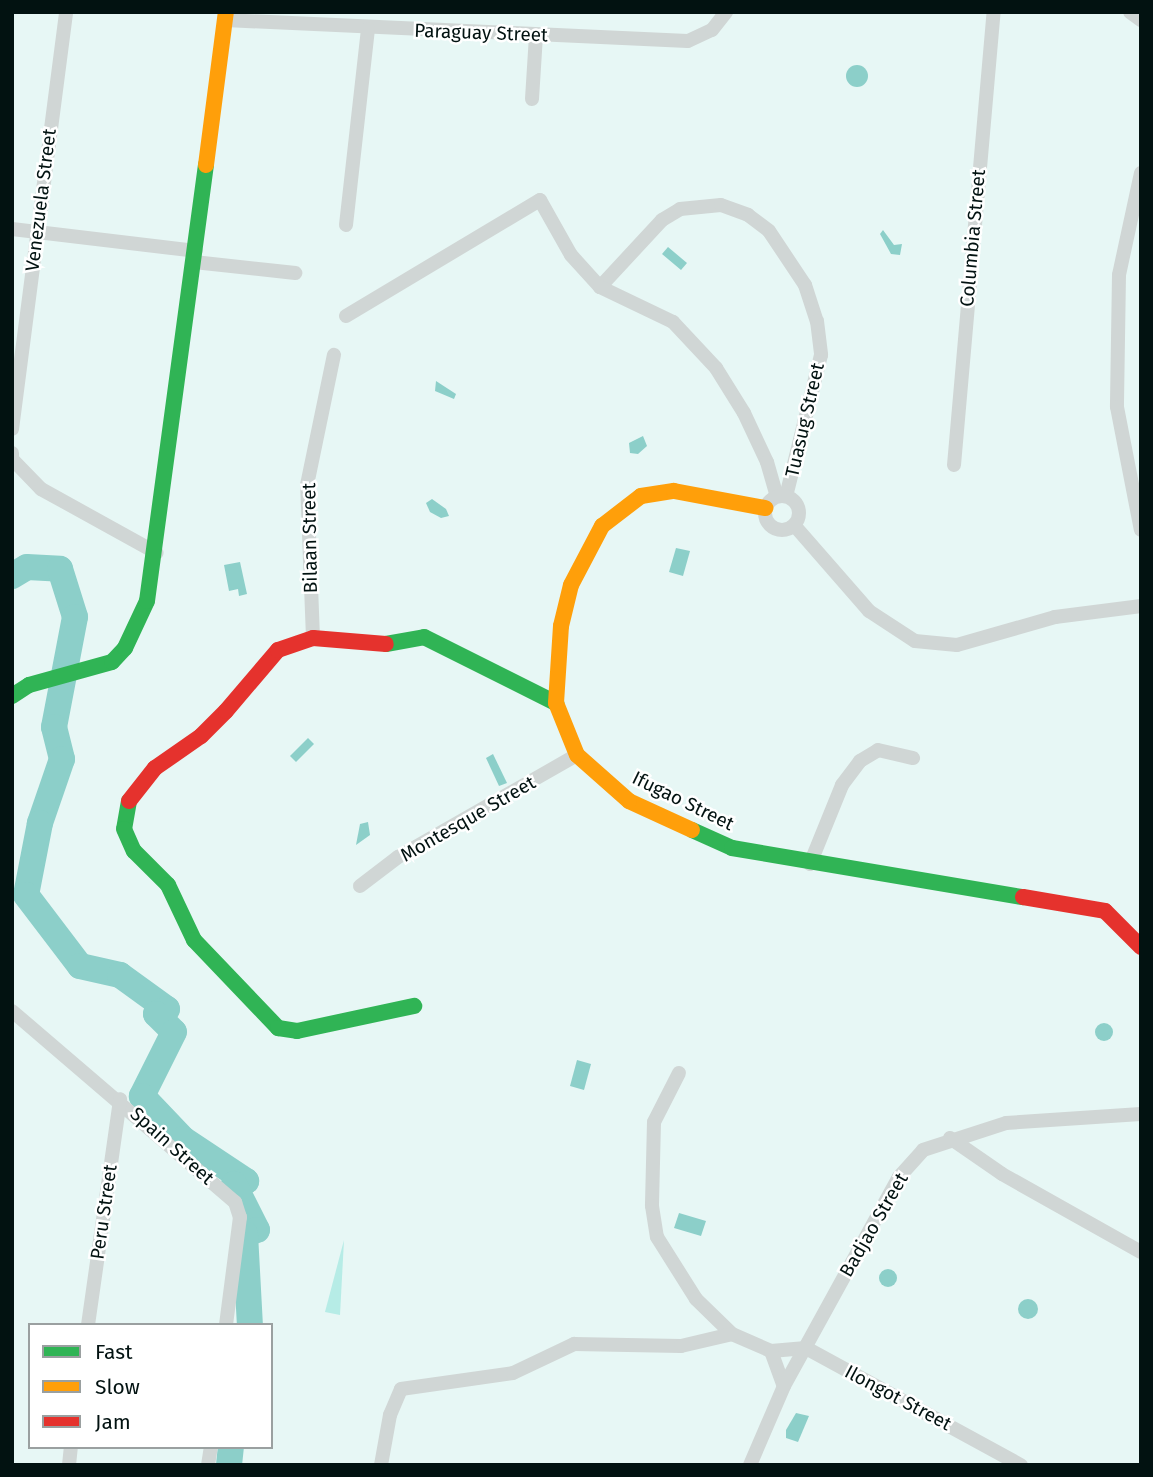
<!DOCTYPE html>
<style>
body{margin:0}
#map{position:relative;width:1153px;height:1477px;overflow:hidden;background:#e7f7f5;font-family:"Fira Sans",sans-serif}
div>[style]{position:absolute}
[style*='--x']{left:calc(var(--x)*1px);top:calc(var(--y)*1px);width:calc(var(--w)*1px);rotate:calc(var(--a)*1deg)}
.green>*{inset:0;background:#b6ece6}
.water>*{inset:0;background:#8ccfc9}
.round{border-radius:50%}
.river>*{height:26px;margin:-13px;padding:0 13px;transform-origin:13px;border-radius:13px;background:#8ccfc9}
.street>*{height:14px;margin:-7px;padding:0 7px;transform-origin:7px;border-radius:7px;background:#d0d6d5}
.street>.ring{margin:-7px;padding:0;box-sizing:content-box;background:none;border:14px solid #d0d6d5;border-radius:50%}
.fast>*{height:16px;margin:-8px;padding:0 8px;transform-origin:8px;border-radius:8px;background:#30b455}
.slow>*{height:16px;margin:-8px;padding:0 8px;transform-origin:8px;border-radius:8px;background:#ff9f0a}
.jam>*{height:16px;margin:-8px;padding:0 8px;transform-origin:8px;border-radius:8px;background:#e5322d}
span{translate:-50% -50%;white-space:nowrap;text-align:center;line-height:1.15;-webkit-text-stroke:5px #fff;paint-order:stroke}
.street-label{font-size:19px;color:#021211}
.frame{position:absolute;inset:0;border:14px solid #021211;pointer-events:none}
.legend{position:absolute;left:28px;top:1323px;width:245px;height:126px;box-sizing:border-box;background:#fff;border:2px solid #9aa0a0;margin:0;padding:9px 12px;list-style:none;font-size:21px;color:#021211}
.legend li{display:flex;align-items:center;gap:14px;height:35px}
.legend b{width:35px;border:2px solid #9aa0a0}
</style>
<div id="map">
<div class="green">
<div style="clip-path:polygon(344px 1240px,340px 1315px,325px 1312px)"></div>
</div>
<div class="water">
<div class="round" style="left:846px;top:65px;width:22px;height:22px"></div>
<div style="clip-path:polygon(883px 230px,894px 245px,902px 244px,900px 255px,891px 254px,880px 234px)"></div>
<div style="clip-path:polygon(668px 247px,687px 263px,681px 270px,662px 254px)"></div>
<div style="clip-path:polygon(436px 381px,456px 394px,454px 399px,435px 391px)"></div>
<div style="clip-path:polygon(643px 436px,647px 446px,638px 454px,630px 453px,629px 443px)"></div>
<div style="clip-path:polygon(432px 499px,446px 509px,449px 516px,441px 518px,430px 512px,426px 503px)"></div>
<div style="clip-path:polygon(676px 548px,690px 551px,683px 576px,669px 572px)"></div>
<div style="clip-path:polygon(240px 562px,247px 594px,239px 596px,238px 589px,229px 591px,224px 565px)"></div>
<div style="clip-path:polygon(308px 738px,314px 744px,296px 762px,290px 756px)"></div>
<div style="clip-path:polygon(493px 754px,507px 783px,499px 786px,486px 758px)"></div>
<div style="clip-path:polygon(368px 822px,370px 835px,356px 845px,360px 824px)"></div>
<div class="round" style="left:1095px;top:1023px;width:18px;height:18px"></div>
<div style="clip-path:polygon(577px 1060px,591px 1064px,584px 1090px,570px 1086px)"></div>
<div style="clip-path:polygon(679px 1213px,706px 1221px,701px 1236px,674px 1228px)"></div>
<div class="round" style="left:879px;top:1269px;width:18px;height:18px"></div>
<div class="round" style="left:1018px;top:1299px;width:20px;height:20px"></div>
<div style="clip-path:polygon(796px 1413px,809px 1416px,798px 1442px,786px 1438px,786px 1430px)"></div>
</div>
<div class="river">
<div style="--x:12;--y:576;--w:17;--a:-31"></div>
<div style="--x:27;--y:567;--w:33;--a:3"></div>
<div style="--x:60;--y:569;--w:50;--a:72.6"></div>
<div style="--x:75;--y:617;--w:112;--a:100.8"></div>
<div style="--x:54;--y:727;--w:33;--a:76"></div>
<div style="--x:62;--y:759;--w:68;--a:109"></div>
<div style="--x:40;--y:823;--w:73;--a:101"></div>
<div style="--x:26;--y:895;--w:89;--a:52.7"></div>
<div style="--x:80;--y:966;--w:41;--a:12.7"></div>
<div style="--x:120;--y:975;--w:58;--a:35.9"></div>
<div style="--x:167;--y:1009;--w:12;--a:156"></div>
<div style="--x:156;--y:1014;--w:25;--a:45"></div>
<div style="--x:174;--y:1032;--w:72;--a:116.6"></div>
<div style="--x:142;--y:1096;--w:59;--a:46.4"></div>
<div style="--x:183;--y:1139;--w:76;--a:33.7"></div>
<div style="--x:246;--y:1181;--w:12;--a:166"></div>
<div style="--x:234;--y:1184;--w:51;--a:63.4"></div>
<div style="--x:257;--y:1230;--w:13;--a:162"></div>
<div style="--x:245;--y:1234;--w:91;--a:86.9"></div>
<div style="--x:229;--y:1465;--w:18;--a:-84"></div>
</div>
<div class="street">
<div style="--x:1130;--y:12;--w:14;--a:36"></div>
<div style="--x:225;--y:20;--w:463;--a:2.6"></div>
<div style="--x:688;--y:41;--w:26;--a:-25"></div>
<div style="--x:712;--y:30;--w:23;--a:-52"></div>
<div style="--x:532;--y:99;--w:64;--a:-86.4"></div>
<div style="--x:1141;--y:173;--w:104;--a:102.2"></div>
<div style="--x:1119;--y:275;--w:132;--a:90.9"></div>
<div style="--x:1117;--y:407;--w:125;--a:79"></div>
<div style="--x:346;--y:225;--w:197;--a:-83.6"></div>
<div style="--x:12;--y:229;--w:185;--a:6.8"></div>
<div style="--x:194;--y:262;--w:102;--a:6.2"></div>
<div style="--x:600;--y:287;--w:91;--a:-47.2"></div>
<div style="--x:662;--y:220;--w:21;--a:-31"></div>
<div style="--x:680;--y:209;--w:41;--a:-5.6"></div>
<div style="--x:721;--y:205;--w:29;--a:20"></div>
<div style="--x:748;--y:215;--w:26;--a:37"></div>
<div style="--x:769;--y:231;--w:65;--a:56.3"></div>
<div style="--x:805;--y:285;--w:38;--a:72"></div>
<div style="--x:817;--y:321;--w:34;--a:83"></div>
<div style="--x:821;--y:355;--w:145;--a:103.9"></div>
<div style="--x:346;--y:316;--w:226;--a:-30.9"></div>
<div style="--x:540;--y:200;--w:63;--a:60.6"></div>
<div style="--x:571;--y:255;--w:43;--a:47.8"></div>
<div style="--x:600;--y:287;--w:81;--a:25.6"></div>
<div style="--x:673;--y:322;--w:63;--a:46.9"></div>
<div style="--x:716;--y:368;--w:53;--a:58.1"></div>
<div style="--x:744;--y:413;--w:54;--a:64.9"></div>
<div style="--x:767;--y:462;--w:35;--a:74"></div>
<div style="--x:12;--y:429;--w:420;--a:-82.6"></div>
<div style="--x:12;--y:453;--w:6;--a:90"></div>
<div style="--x:12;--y:459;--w:42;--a:46"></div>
<div style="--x:41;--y:489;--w:132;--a:28.9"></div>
<div style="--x:954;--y:465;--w:455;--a:-85"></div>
<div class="ring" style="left:765px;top:496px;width:20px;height:20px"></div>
<div style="--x:794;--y:525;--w:114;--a:48.9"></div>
<div style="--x:869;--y:611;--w:55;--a:33.1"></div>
<div style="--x:915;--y:641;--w:42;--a:5.4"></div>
<div style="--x:957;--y:645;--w:102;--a:-15.9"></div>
<div style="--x:1055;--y:617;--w:87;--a:-7.3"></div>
<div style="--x:313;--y:638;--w:153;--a:-92.2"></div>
<div style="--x:307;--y:485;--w:133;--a:-78.3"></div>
<div style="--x:810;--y:864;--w:85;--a:-67.9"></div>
<div style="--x:842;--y:785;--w:30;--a:-53"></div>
<div style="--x:860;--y:761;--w:21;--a:-31"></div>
<div style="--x:878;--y:750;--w:36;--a:13"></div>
<div style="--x:360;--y:886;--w:48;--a:-37.3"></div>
<div style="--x:398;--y:857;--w:206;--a:-29.7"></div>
<div style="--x:12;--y:1011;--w:294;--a:40.6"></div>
<div style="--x:235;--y:1202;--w:16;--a:72"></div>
<div style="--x:240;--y:1217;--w:109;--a:97.4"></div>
<div style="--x:679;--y:1073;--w:55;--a:117"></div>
<div style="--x:654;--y:1122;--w:84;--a:91.4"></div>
<div style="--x:652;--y:1206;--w:31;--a:81"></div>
<div style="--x:657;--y:1237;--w:73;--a:57.8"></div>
<div style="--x:696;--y:1299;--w:50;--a:44.2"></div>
<div style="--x:732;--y:1334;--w:43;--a:23.6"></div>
<div style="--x:771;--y:1351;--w:35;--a:-5"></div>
<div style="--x:806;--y:1348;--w:245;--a:28.6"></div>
<div style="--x:950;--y:1138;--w:63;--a:34.7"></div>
<div style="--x:1002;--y:1174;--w:159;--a:29.3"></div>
<div style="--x:88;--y:1325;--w:228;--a:-81.9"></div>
<div style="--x:771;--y:1351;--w:37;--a:70"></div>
<div style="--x:69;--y:1465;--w:18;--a:-84"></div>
<div style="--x:208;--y:1465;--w:18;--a:-81"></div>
<div style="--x:381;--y:1465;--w:51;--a:-79.8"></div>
<div style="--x:390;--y:1415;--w:28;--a:-67"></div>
<div style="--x:401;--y:1389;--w:113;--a:-8.1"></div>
<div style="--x:513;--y:1373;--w:68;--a:-25.4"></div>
<div style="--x:574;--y:1344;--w:107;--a:1.1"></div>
<div style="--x:681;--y:1346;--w:52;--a:-13.2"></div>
<div style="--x:750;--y:1465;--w:86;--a:-66.7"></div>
<div style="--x:784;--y:1386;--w:239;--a:-61.2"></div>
<div style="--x:899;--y:1177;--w:36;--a:-48"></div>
<div style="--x:923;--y:1150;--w:87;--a:-18"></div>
<div style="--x:1006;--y:1123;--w:135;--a:-3.8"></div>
</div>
<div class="fast">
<div style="--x:386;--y:644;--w:39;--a:-10"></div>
<div style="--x:424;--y:637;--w:148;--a:26.6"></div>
<div style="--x:12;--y:696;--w:20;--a:-33"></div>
<div style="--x:29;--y:685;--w:86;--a:-15.5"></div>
<div style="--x:112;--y:662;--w:19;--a:-47"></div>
<div style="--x:125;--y:648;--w:52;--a:-64.9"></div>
<div style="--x:147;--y:601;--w:440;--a:-82.3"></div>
<div style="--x:129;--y:801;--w:28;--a:100"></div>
<div style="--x:124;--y:829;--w:24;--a:66"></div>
<div style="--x:134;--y:851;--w:48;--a:45"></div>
<div style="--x:168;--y:885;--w:61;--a:64.7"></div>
<div style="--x:194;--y:940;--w:122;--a:46.3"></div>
<div style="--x:278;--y:1028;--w:19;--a:9"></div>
<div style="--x:297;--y:1031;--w:120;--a:-12.1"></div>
<div style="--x:692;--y:830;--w:44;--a:24.2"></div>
<div style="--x:732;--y:848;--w:295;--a:9.6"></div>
</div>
<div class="slow">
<div style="--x:206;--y:165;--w:154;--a:-82.6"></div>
<div style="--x:692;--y:830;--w:69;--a:-155.3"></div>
<div style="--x:629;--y:801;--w:69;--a:-138.5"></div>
<div style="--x:577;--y:755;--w:56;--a:-112"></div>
<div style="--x:556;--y:703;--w:77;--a:-86.3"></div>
<div style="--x:561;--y:626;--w:42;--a:-76.3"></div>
<div style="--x:571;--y:585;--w:67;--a:-62.3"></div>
<div style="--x:602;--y:526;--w:49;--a:-37.6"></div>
<div style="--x:641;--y:496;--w:33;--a:-9"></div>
<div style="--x:674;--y:491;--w:93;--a:10.6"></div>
</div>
<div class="jam">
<div style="--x:129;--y:801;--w:42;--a:-51.8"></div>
<div style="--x:155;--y:768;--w:56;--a:-34.8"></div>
<div style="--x:201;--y:736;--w:35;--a:-45"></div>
<div style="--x:226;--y:711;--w:80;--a:-49.6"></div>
<div style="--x:278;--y:650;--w:37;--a:-19"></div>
<div style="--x:313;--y:638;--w:73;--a:4.7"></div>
<div style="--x:1023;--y:897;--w:83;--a:9.7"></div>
<div style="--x:1105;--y:911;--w:51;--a:45"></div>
</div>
<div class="street-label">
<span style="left:481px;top:33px;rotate:2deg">Paraguay Street</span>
<span style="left:41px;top:200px;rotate:-83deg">Venezuela Street</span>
<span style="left:973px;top:238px;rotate:-85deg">Columbia Street</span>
<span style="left:805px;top:420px;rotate:-77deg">Tuasug Street</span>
<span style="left:310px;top:538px;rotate:-91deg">Bilaan Street</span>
<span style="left:683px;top:801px;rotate:26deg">Ifugao Street</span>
<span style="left:468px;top:819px;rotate:-30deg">Montesque Street</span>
<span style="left:172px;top:1146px;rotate:42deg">Spain Street</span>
<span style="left:104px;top:1212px;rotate:-82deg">Peru Street</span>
<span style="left:874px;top:1225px;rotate:-60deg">Badjao Street</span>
<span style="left:898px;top:1398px;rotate:28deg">Ilongot Street</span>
</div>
<div class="frame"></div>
<ul class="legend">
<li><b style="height:9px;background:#30b455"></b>Fast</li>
<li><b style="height:9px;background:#ff9f0a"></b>Slow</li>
<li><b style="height:9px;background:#e5322d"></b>Jam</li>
</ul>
</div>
